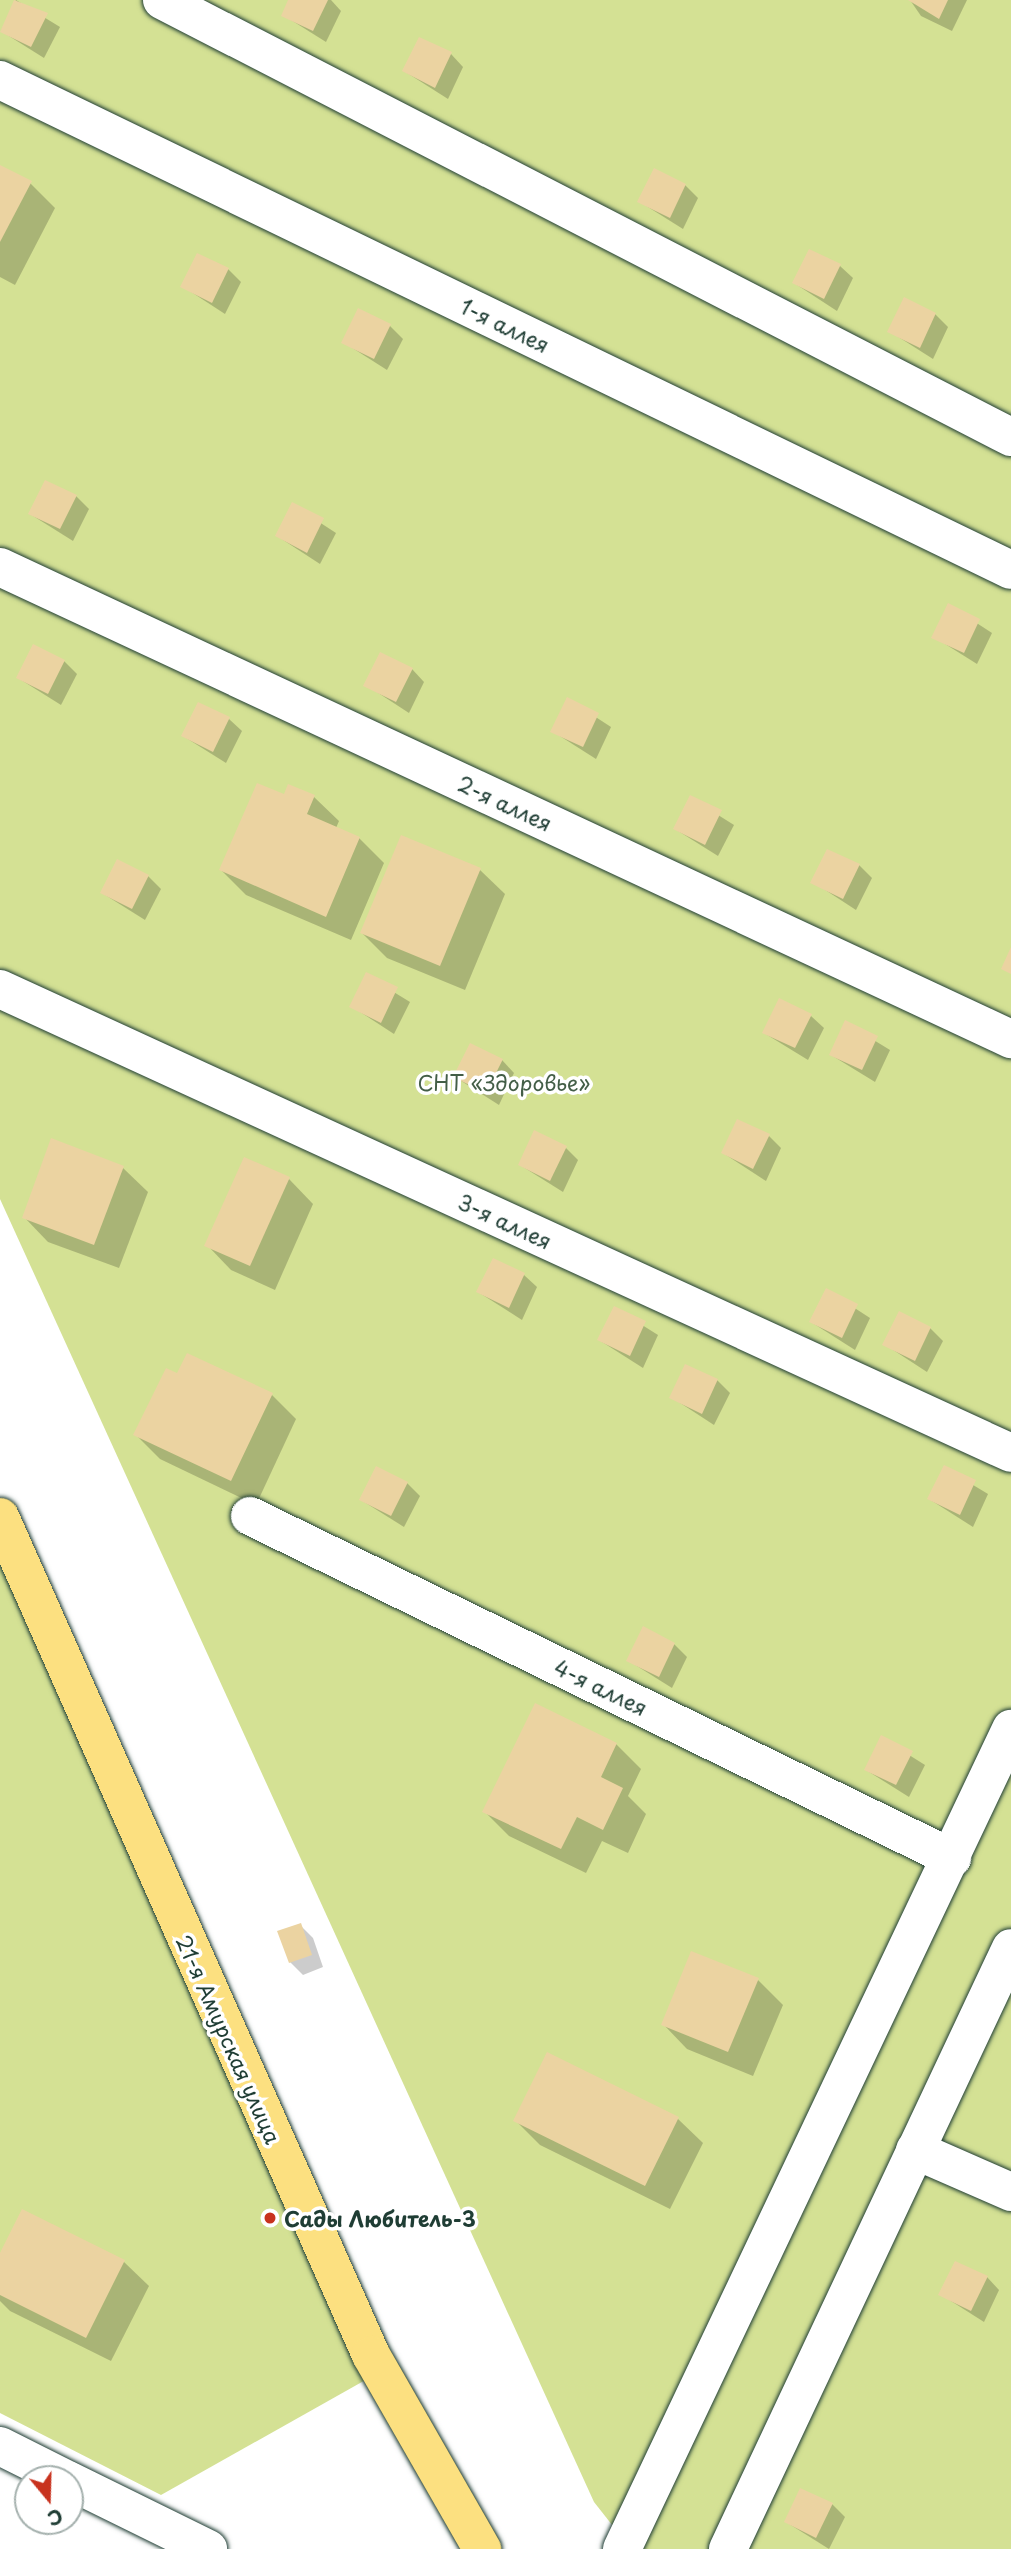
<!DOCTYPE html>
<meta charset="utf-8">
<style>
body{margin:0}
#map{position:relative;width:1011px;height:2549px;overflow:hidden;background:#fff;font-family:"Playpen Sans",sans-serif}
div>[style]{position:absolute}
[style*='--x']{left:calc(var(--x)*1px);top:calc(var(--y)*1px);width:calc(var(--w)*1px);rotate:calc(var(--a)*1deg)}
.green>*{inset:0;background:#d4e194}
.shadow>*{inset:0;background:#0003}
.building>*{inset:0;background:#ebd3a1}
.roads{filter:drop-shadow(0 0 2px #1f3d34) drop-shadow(0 0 2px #1f3d34)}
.minor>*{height:38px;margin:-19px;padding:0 19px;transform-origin:19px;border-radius:19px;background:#fff}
.major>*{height:38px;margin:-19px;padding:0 19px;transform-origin:19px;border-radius:19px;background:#fce080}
.dots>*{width:19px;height:19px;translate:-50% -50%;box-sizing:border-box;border:4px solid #fff;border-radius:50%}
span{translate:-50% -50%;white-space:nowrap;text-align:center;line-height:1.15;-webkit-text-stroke:7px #fff;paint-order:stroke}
.street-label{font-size:21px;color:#1f3d34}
.park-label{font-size:21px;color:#435e47}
.poi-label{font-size:21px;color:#1f3d34;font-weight:700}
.left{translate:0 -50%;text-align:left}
.north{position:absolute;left:14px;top:2465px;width:70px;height:70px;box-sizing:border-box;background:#fff;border:2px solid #a5b1ae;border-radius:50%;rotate:161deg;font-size:19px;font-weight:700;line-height:28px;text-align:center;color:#1f3d34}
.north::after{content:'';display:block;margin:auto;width:24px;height:32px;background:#c8321e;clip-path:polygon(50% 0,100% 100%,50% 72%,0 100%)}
</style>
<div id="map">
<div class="green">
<div style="clip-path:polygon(0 0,1011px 0,1011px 2549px,631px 2549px,594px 2502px,0 1199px)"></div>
<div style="clip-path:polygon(0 1562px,369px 2378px,161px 2495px,0 2413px)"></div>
</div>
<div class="shadow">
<div style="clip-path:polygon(16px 0,60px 27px,44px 58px,1px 31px)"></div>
<div style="clip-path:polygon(290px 0,331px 0,341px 11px,326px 42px,283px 15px)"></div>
<div style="clip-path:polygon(910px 0,967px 0,952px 31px,921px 16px)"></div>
<div style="clip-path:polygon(451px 54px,463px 67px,448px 99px,404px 71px)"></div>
<div style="clip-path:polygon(0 167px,30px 183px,55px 208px,15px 285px,0 277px)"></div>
<div style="clip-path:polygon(685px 185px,698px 198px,683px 229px,640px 202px)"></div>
<div style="clip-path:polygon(840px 266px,853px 278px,837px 311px,794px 283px)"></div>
<div style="clip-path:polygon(228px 269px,241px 282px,225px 314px,182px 286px)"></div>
<div style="clip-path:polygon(935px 314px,948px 327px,933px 359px,889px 331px)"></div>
<div style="clip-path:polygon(390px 326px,403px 339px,387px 370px,343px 342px)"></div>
<div style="clip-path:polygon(76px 496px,89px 509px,73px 541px,30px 514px)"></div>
<div style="clip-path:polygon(293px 505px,336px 533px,320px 564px,277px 536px)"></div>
<div style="clip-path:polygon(949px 605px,992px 633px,977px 664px,934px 637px)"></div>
<div style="clip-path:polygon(64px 661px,77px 674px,61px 705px,18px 678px)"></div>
<div style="clip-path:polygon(412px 669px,424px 682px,409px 713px,366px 685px)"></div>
<div style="clip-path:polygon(568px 699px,611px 727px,596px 759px,552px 731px)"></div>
<div style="clip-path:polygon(229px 719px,242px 731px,226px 763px,183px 736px)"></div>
<div style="clip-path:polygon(284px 797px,314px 797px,339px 821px,336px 828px,359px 838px,384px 863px,351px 940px,246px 895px,221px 870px)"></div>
<div style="clip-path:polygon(691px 798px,734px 825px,718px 856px,675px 829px)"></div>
<div style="clip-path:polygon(859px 865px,872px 878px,856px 910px,813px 882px)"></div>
<div style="clip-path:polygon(480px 870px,505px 894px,465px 990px,387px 958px,362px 933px)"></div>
<div style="clip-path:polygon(148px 876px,161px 889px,145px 920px,102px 893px)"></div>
<div style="clip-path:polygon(366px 975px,410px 1002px,394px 1034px,351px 1006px)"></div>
<div style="clip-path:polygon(811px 1016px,824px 1028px,808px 1060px,764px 1033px)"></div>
<div style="clip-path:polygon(846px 1023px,890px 1050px,875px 1082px,831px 1055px)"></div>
<div style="clip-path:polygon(502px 1060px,514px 1073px,499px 1105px,455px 1077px)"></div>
<div style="clip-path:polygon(769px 1136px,781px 1148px,766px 1181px,723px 1153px)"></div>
<div style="clip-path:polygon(566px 1148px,578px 1160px,563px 1192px,520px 1165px)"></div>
<div style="clip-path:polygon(123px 1168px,148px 1192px,119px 1268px,48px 1242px,24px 1217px)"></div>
<div style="clip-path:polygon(289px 1179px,313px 1204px,275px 1290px,231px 1270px,207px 1245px)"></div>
<div style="clip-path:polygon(524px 1275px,537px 1287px,522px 1320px,478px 1292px)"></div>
<div style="clip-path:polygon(827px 1290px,870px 1318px,855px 1350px,811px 1322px)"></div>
<div style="clip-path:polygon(615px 1308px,658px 1335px,643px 1368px,599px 1340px)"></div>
<div style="clip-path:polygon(930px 1328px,943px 1341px,927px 1372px,884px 1344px)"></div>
<div style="clip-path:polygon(178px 1375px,272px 1395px,296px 1419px,256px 1505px,160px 1459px,135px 1434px)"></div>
<div style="clip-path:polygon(717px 1380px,730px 1393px,714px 1425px,671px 1397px)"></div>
<div style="clip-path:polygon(945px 1468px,988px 1494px,973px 1527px,929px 1499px)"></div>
<div style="clip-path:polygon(407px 1483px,420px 1496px,404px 1527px,361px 1500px)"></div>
<div style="clip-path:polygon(674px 1644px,687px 1657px,672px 1688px,629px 1661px)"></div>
<div style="clip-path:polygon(882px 1738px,925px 1765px,909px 1797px,866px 1770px)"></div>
<div style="clip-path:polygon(616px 1744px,641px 1769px,628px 1796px,646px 1814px,628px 1853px,602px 1841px,586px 1873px,509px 1836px,484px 1811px)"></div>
<div style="clip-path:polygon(300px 1925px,313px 1938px,323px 1967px,303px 1975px,290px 1962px)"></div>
<div style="clip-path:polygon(758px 1980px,783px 2005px,753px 2076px,687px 2049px,663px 2024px)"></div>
<div style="clip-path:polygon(678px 2119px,703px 2143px,670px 2209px,540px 2145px,515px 2120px)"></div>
<div style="clip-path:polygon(0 2257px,124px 2262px,149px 2286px,111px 2361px,10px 2311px,0 2301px)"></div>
<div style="clip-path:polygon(987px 2277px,999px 2290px,984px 2322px,940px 2294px)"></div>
<div style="clip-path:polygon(832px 2504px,845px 2517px,829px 2549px,786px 2522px)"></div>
</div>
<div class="building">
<div style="clip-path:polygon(14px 0,48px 13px,31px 47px,0 32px)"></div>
<div style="clip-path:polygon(288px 0,328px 0,313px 31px,281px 16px)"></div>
<div style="clip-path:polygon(908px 0,948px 0,939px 19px)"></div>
<div style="clip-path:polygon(419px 37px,452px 52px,435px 88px,402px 71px)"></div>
<div style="clip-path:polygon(0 165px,32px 181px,0 242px)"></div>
<div style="clip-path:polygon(654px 168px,686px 184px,670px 218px,637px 202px)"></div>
<div style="clip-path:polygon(809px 249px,841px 264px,824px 299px,792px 283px)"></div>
<div style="clip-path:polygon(197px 253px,229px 268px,212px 303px,180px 287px)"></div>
<div style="clip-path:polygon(904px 297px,936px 313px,920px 348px,887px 332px)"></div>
<div style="clip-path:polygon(358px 308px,391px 324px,374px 359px,341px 343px)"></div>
<div style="clip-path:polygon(45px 480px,77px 495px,60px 529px,28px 514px)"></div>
<div style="clip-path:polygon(292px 502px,324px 518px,307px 553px,275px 536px)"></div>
<div style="clip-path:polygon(948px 603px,980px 619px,964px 653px,931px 638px)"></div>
<div style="clip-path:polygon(33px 644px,65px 660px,48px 694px,16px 678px)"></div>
<div style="clip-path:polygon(380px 652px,413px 668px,396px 702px,363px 686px)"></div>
<div style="clip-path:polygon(567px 697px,599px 713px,583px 747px,550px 732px)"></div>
<div style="clip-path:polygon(198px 702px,230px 717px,213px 752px,181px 736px)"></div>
<div style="clip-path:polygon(257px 783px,284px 794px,288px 784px,315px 795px,307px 814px,360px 837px,326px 917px,219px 870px)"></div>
<div style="clip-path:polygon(690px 795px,722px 810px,705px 845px,673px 829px)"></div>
<div style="clip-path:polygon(401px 835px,481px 868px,440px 966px,360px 933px)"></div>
<div style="clip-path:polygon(827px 849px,860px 864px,843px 899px,810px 883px)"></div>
<div style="clip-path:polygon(117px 859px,149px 875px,132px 909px,100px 893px)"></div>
<div style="clip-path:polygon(1011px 947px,1011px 974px,1001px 969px)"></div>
<div style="clip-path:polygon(366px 972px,398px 987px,381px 1023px,349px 1007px)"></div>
<div style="clip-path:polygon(779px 998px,812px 1014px,795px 1048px,762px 1033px)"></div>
<div style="clip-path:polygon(845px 1020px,878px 1036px,862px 1070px,829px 1055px)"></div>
<div style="clip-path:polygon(470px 1043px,503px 1059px,486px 1093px,453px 1077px)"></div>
<div style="clip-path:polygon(737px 1119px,770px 1134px,753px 1169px,721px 1153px)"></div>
<div style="clip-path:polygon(534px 1130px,567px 1146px,550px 1181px,518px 1165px)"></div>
<div style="clip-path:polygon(51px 1138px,124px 1166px,94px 1245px,22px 1218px)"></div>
<div style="clip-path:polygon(244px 1157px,290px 1177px,250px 1266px,204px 1246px)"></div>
<div style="clip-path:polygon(493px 1258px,525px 1273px,509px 1308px,476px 1292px)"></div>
<div style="clip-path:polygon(826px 1288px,858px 1304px,842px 1338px,809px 1322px)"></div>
<div style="clip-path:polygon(614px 1306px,646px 1321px,630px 1356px,597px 1340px)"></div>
<div style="clip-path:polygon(899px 1311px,931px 1327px,915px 1361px,882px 1345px)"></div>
<div style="clip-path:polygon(187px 1353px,273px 1393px,231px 1481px,133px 1435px,166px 1368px,177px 1373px)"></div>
<div style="clip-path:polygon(685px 1364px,718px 1379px,702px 1414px,669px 1398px)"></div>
<div style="clip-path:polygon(944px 1465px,976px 1480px,960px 1515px,927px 1499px)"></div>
<div style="clip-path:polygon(376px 1466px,408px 1482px,391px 1516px,359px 1500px)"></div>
<div style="clip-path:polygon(643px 1626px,675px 1643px,659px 1677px,626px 1661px)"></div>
<div style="clip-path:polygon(535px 1703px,617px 1743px,601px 1777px,623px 1788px,603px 1830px,577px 1817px,561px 1849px,482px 1812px)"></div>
<div style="clip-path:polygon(881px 1735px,913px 1751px,896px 1785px,864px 1770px)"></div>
<div style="clip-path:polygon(301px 1923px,312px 1955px,289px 1963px,277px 1931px)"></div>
<div style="clip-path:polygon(691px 1951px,759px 1978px,728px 2052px,661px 2025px)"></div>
<div style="clip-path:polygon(547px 2052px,679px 2117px,645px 2186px,513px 2121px)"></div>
<div style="clip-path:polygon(22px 2209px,125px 2260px,86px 2338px,0 2295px,0 2253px)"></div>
<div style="clip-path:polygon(955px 2261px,988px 2276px,971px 2311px,938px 2295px)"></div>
<div style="clip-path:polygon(800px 2488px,833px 2503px,816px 2538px,784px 2522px)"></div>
</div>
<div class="roads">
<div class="minor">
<div style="--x:162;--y:0;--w:955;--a:27.24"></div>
<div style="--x:0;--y:80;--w:1123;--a:25.86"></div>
<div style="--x:0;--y:567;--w:1116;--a:25.03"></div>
<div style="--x:0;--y:989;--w:1112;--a:24.65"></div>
<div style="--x:250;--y:1516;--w:781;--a:25.97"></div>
<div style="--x:915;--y:2150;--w:105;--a:23.6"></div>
<div style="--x:0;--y:2446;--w:74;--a:26.6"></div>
<div style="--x:70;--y:2481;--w:154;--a:26.2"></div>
<div style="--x:622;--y:2549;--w:908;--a:-64.62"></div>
<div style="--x:728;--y:2549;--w:664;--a:-64.79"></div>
</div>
<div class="major">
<div style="--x:0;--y:1517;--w:916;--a:66.12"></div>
<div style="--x:371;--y:2355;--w:224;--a:60.2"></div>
</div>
</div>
<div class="dots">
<div style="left:270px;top:2218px;background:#c8321e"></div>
</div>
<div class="street-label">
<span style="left:505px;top:325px;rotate:26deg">1-я аллея</span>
<span style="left:505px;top:803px;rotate:25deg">2-я аллея</span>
<span style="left:505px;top:1221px;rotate:25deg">3-я аллея</span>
<span style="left:601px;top:1687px;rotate:26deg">4-я аллея</span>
<span style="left:229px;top:2039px;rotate:66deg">21-я Амурская улица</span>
</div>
<div class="park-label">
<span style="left:504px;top:1082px">СНТ «Здоровье»</span>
</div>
<div class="poi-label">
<span class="left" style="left:284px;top:2218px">Сады Любитель-3</span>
</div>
<div class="north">С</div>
</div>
